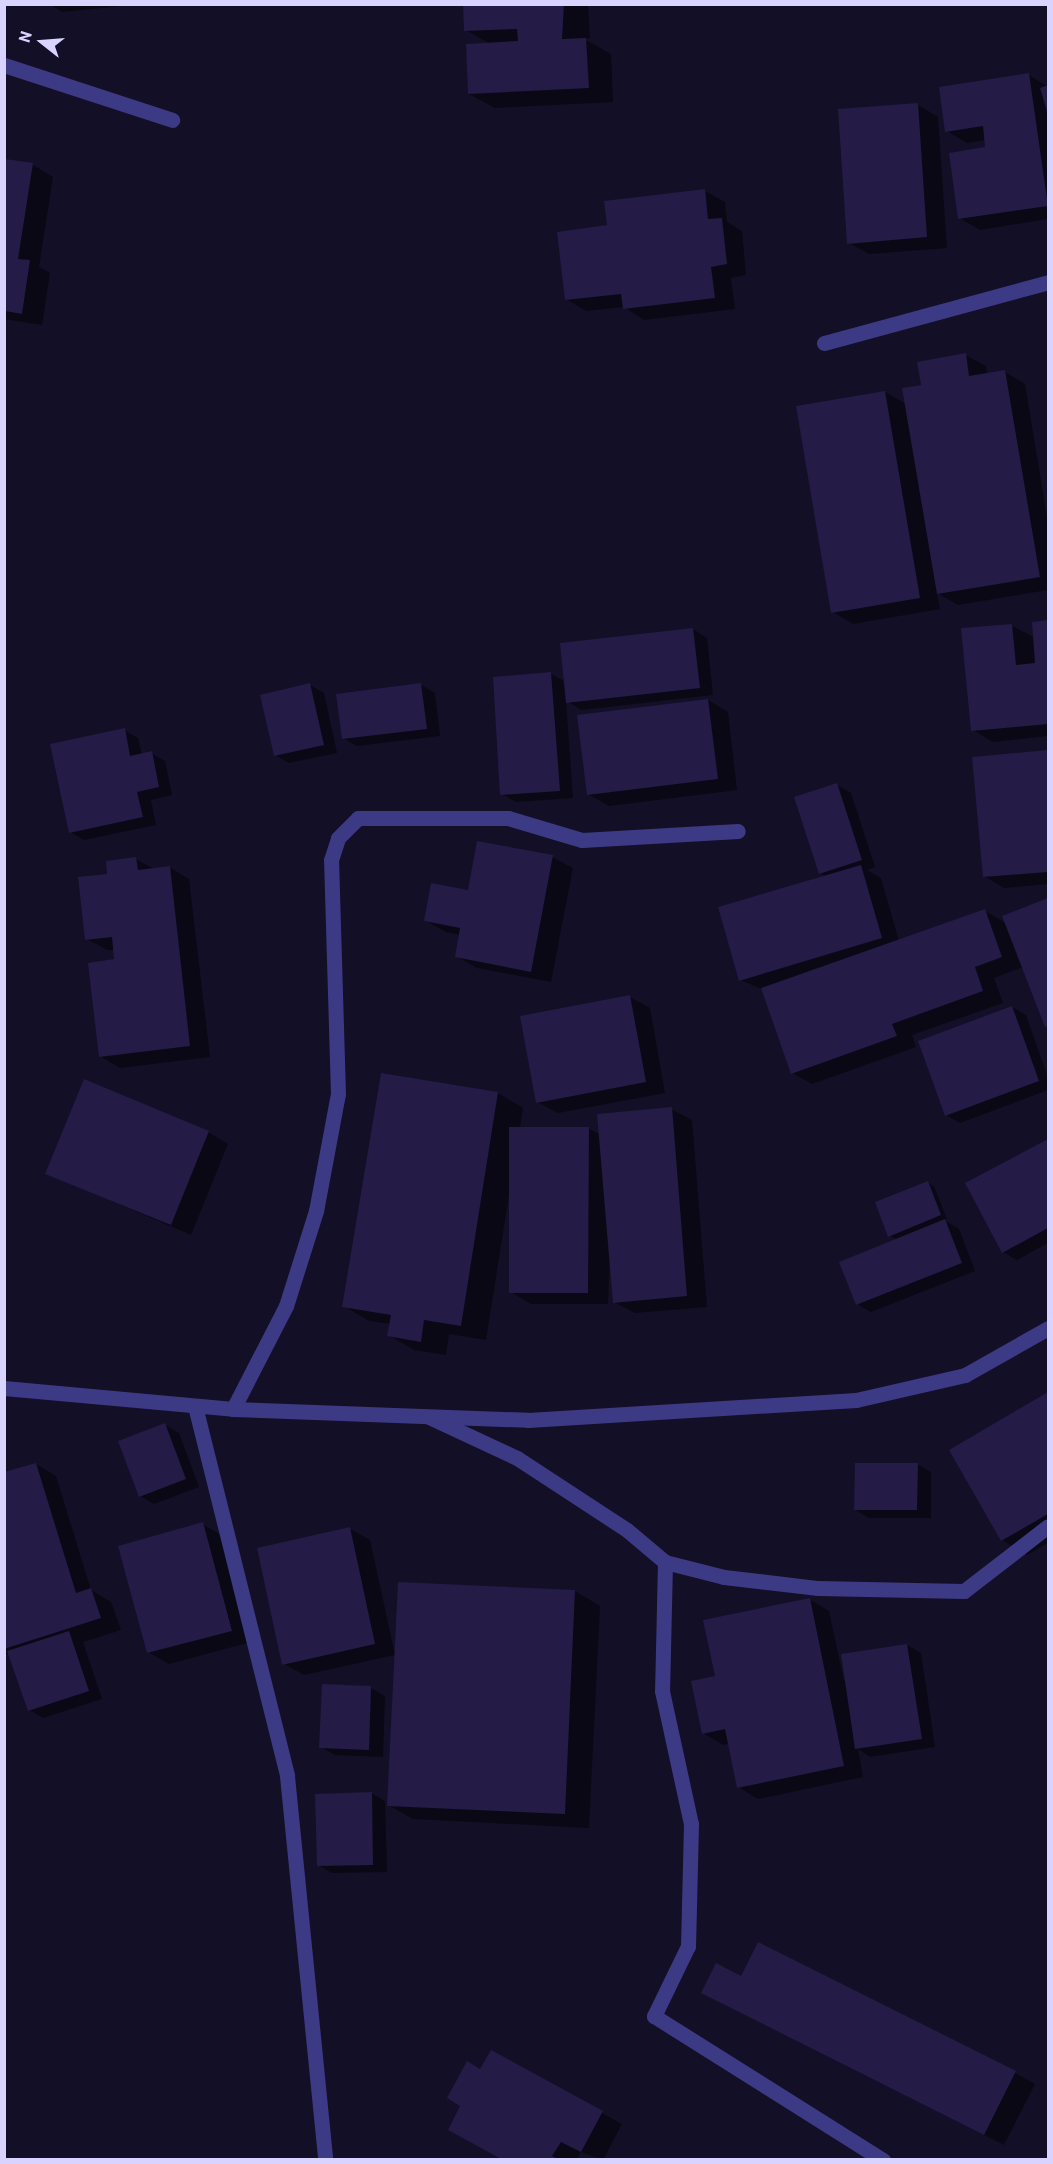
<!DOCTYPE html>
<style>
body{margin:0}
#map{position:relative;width:1053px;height:2164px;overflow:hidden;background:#130f26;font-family:Barlow,sans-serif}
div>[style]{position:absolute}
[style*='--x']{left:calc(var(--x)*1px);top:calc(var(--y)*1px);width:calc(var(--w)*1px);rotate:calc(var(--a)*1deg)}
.shadow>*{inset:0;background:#0007}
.building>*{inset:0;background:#241b47}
.service>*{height:15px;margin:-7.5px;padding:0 7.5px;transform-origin:7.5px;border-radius:7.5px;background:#3d3a85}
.minor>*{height:15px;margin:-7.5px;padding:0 7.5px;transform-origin:7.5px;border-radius:7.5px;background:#3d3a85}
span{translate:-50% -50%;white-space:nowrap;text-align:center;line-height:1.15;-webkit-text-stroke:4.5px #130f26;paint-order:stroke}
.frame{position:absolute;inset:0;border:6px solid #d9d4ff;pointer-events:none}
.north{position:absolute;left:12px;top:12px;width:60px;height:60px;-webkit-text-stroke:4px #130f26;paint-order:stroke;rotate:287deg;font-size:16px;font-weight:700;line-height:24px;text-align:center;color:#d9d4ff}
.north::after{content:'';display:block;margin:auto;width:21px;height:27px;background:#d9d4ff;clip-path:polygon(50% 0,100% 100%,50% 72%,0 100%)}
</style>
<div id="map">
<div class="shadow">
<div style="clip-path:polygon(49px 4px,143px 4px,62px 12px)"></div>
<div style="clip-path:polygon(464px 4px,588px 4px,590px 38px,584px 39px,611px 54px,613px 102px,495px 108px,469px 94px,490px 44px,466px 30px)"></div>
<div style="clip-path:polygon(1029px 75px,1048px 87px,1048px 219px,980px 230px,959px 218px,987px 148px,986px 140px,967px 143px,947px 131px)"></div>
<div style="clip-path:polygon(918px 105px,938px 117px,947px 248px,869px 254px,849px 243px)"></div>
<div style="clip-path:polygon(4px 160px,33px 165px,53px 177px,39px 267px,50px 273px,42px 325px,4px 319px)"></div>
<div style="clip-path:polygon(705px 191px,725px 202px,727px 222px,742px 231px,746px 275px,731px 278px,735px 309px,644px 320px,624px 307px,586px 311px,566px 299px,608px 227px)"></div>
<div style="clip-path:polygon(965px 355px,986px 366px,987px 375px,1005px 372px,1025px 384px,1048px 523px,1048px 590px,958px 605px,937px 593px,940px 609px,853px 624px,833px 612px,885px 392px,906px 404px)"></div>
<div style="clip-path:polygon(1048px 622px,1048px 736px,993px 742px,973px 730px,1011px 625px,1035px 638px,1033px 623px)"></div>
<div style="clip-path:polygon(693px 629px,707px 638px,713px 695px,582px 710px,566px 701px,573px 798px,516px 802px,502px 794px,551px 674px,566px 682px,562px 645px)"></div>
<div style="clip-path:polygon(310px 685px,324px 693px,337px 753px,289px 763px,275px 755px)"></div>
<div style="clip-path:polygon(421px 685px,435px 693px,440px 736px,357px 746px,343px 738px)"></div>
<div style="clip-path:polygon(708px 700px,728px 712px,737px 790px,609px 806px,588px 794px)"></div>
<div style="clip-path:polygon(124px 730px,138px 738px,142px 755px,151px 753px,165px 761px,172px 795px,151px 800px,156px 825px,84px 840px,70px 832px)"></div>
<div style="clip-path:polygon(1048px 752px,1048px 884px,1004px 888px,984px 876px,974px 758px)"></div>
<div style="clip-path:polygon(837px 785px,851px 793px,875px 867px,867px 870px,881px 878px,899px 941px,985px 911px,1006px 923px,1004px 917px,1048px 900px,1048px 1028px,1023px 967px,994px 978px,1003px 1003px,912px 1035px,916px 1047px,812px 1084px,792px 1073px,764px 990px,740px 980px,826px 877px,820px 873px)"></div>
<div style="clip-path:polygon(552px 857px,573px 868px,551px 982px,477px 968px,456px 956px,460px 935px,446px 932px,426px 921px,469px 892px)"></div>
<div style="clip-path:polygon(136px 859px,154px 869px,169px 867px,189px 879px,210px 1057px,120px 1068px,100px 1056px,115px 950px,107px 950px,87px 939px,109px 875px)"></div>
<div style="clip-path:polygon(630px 997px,650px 1008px,665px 1093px,558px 1113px,537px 1102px)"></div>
<div style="clip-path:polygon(1012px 1007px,1026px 1015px,1048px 1078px,1048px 1090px,960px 1123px,946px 1115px)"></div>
<div style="clip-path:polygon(382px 1075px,498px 1093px,523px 1108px,520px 1128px,588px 1128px,601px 1135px,671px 1109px,692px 1120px,707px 1307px,635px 1313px,614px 1302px,610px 1253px,608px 1304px,531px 1304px,511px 1292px,509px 1195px,486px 1340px,449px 1334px,446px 1355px,414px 1350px,389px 1335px,391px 1324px,369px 1321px,344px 1306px)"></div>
<div style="clip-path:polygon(208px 1132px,228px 1144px,191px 1235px,47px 1173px)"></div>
<div style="clip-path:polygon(1048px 1140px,1048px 1243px,1017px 1260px,1003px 1252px,967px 1184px)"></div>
<div style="clip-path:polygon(928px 1183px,934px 1186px,947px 1219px,944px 1220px,959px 1229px,975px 1271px,871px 1312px,857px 1304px,898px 1240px,890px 1236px)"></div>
<div style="clip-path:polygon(1048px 1394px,1048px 1543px,1027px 1555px,1002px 1540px,951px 1451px)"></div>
<div style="clip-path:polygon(165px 1425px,179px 1433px,199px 1487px,154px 1504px,140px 1496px)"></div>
<div style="clip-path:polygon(36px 1464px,56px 1476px,91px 1590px,111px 1602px,121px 1630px,83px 1642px,102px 1699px,43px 1718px,29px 1710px,11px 1656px,4px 1653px,4px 1474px)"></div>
<div style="clip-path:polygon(917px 1464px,931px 1472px,931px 1518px,869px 1518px,855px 1510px)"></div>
<div style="clip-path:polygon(202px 1524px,223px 1536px,251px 1642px,169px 1664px,148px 1652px)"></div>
<div style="clip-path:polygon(350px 1529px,370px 1540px,395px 1655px,304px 1675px,284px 1664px)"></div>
<div style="clip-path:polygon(575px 1591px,600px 1606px,589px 1828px,413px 1819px,388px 1805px)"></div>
<div style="clip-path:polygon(809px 1599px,829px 1611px,844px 1681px,907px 1645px,921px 1653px,935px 1747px,870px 1757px,858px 1749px,863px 1777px,758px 1799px,738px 1787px,730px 1743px,723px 1745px,703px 1733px,716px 1678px)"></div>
<div style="clip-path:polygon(323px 1686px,371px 1688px,385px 1696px,383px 1757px,335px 1755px,321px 1747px)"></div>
<div style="clip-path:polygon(371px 1793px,385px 1801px,387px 1872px,332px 1873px,318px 1865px)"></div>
<div style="clip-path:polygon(742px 1978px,1015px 2073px,1035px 2084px,1004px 2145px,723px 2004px)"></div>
<div style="clip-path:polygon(491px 2052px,622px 2124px,603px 2160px,581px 2152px,577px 2160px,505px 2160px,481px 2071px)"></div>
</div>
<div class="building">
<div style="clip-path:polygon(463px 4px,564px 4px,562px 39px,586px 38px,589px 88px,468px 94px,466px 44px,518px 41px,517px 29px,464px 31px)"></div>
<div style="clip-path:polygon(1029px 73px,1048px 206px,958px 219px,949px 153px,985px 147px,983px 126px,945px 132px,939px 87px)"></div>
<div style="clip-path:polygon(1048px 85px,1048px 115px,1040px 88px)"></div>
<div style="clip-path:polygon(918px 103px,927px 237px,847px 244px,838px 109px)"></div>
<div style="clip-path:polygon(5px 159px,33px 163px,18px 259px,30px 260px,22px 314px,5px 311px)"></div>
<div style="clip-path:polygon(705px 189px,708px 219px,722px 218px,727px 264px,711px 267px,715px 298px,623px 309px,621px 294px,565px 300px,557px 232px,607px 225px,604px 201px)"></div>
<div style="clip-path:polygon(966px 353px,969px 376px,1005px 370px,1040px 577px,937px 594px,902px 388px,921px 385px,917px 362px)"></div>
<div style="clip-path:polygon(885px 391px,920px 598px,831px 613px,796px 406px)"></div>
<div style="clip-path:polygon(1048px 620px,1048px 724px,971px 731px,961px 628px,1012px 624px,1016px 665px,1035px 663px,1032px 622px)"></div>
<div style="clip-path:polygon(693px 628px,700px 688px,566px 703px,560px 643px)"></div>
<div style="clip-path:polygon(551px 672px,560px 791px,500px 795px,493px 677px)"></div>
<div style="clip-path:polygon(310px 683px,324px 745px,274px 756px,260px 695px)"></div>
<div style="clip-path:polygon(421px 683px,427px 729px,342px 739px,336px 694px)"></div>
<div style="clip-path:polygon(708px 699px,718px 779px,587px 795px,577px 715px)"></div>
<div style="clip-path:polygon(125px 728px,130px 756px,152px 751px,159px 787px,137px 792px,143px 817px,69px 833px,50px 744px)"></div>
<div style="clip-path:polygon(1048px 750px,1048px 872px,983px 877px,972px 757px)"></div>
<div style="clip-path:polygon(837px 783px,862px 860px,819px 874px,794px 797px)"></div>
<div style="clip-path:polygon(477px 841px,553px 855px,531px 972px,455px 957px,460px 928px,424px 921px,431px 883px,468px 890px)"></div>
<div style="clip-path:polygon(136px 857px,138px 870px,170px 866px,190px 1046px,99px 1057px,88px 963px,114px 959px,112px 937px,85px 940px,78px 877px,107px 874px,106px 861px)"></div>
<div style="clip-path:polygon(861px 865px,882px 938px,739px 981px,718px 907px)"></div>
<div style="clip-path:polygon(1048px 898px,1048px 1026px,1045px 1027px,1002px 916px)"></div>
<div style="clip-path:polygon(985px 909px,1002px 957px,975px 967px,983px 991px,892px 1024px,897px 1036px,791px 1074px,761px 988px)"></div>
<div style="clip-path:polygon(630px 995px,646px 1082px,536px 1103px,520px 1016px)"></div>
<div style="clip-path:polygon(1012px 1006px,1039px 1081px,945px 1116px,918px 1041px)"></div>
<div style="clip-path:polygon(381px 1073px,498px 1092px,461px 1326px,424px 1320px,421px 1342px,387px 1336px,391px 1315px,342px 1307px)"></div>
<div style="clip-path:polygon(84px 1079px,209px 1131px,171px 1225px,45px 1174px)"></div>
<div style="clip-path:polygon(672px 1107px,687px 1296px,613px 1303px,597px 1114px)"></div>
<div style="clip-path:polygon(509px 1127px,589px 1127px,588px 1293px,509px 1293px)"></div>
<div style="clip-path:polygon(1048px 1139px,1048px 1228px,1002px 1253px,965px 1183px)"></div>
<div style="clip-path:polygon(928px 1181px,941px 1215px,888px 1237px,875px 1202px)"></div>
<div style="clip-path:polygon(945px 1219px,962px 1263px,856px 1305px,839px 1262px)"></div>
<div style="clip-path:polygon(1048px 1392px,1048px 1514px,1001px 1541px,949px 1450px)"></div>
<div style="clip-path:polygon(165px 1423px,186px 1479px,139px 1497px,118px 1441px)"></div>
<div style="clip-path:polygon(36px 1463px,76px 1593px,91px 1588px,101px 1618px,4px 1649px,4px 1472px)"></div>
<div style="clip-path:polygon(855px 1463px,918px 1463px,917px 1510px,854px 1510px)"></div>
<div style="clip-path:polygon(203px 1522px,232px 1631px,147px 1653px,118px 1546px)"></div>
<div style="clip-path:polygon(350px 1527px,375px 1644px,282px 1665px,257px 1548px)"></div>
<div style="clip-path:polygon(398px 1582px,575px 1590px,565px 1814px,387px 1806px)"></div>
<div style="clip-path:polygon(810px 1598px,844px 1766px,737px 1788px,725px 1729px,702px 1734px,691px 1681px,715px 1676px,703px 1620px)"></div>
<div style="clip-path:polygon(69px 1631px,89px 1691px,28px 1711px,7px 1651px)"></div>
<div style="clip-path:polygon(907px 1644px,922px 1739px,855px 1749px,841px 1654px)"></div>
<div style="clip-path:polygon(322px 1684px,371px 1686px,369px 1750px,319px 1748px)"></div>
<div style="clip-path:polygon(372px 1792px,373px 1865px,317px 1866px,315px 1794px)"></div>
<div style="clip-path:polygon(758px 1942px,1016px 2071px,984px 2135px,701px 1993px,716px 1963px,741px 1976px)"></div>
<div style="clip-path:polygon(491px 2050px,603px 2111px,581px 2152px,561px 2142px,552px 2156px,559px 2160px,503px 2160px,448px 2130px,460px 2106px,447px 2098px,467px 2061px,480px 2069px)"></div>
</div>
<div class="service">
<div style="--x:429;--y:1417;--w:97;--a:25"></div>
<div style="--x:517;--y:1458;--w:131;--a:33.2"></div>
<div style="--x:627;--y:1530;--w:50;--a:40.1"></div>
<div style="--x:665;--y:1562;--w:61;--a:14.3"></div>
<div style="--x:724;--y:1577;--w:95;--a:6.7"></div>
<div style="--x:818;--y:1588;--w:146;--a:1.2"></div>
<div style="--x:964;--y:1591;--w:106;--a:-37.7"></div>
<div style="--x:665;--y:1562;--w:129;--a:91.3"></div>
<div style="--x:662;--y:1691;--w:136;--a:77.7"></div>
<div style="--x:691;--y:1824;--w:122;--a:91.4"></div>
<div style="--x:688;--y:1946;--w:78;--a:115.9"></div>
<div style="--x:654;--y:2016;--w:271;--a:32.2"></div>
</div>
<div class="minor">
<div style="--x:4;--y:65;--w:177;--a:18.1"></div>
<div style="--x:824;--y:343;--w:232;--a:-15.2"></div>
<div style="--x:4;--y:1388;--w:230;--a:5.2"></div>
<div style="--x:233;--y:1409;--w:295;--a:2.1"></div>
<div style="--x:528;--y:1420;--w:329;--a:-3.5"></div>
<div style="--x:856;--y:1400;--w:112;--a:-12.9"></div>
<div style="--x:965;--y:1375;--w:95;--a:-29.5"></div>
<div style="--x:195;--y:1406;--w:381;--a:76"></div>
<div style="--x:287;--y:1776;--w:386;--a:84.3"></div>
<div style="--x:233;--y:1409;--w:116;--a:-62.8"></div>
<div style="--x:286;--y:1306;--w:100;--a:-72.5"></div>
<div style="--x:316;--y:1211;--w:119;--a:-79.4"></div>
<div style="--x:338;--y:1094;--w:234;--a:-91.7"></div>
<div style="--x:331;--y:860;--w:23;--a:-72"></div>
<div style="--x:338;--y:838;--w:28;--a:-45"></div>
<div style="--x:358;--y:818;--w:150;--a:0"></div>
<div style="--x:508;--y:818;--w:77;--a:16.6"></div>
<div style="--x:582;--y:840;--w:156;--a:-3.3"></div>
</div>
<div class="frame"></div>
<div class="north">N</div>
</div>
